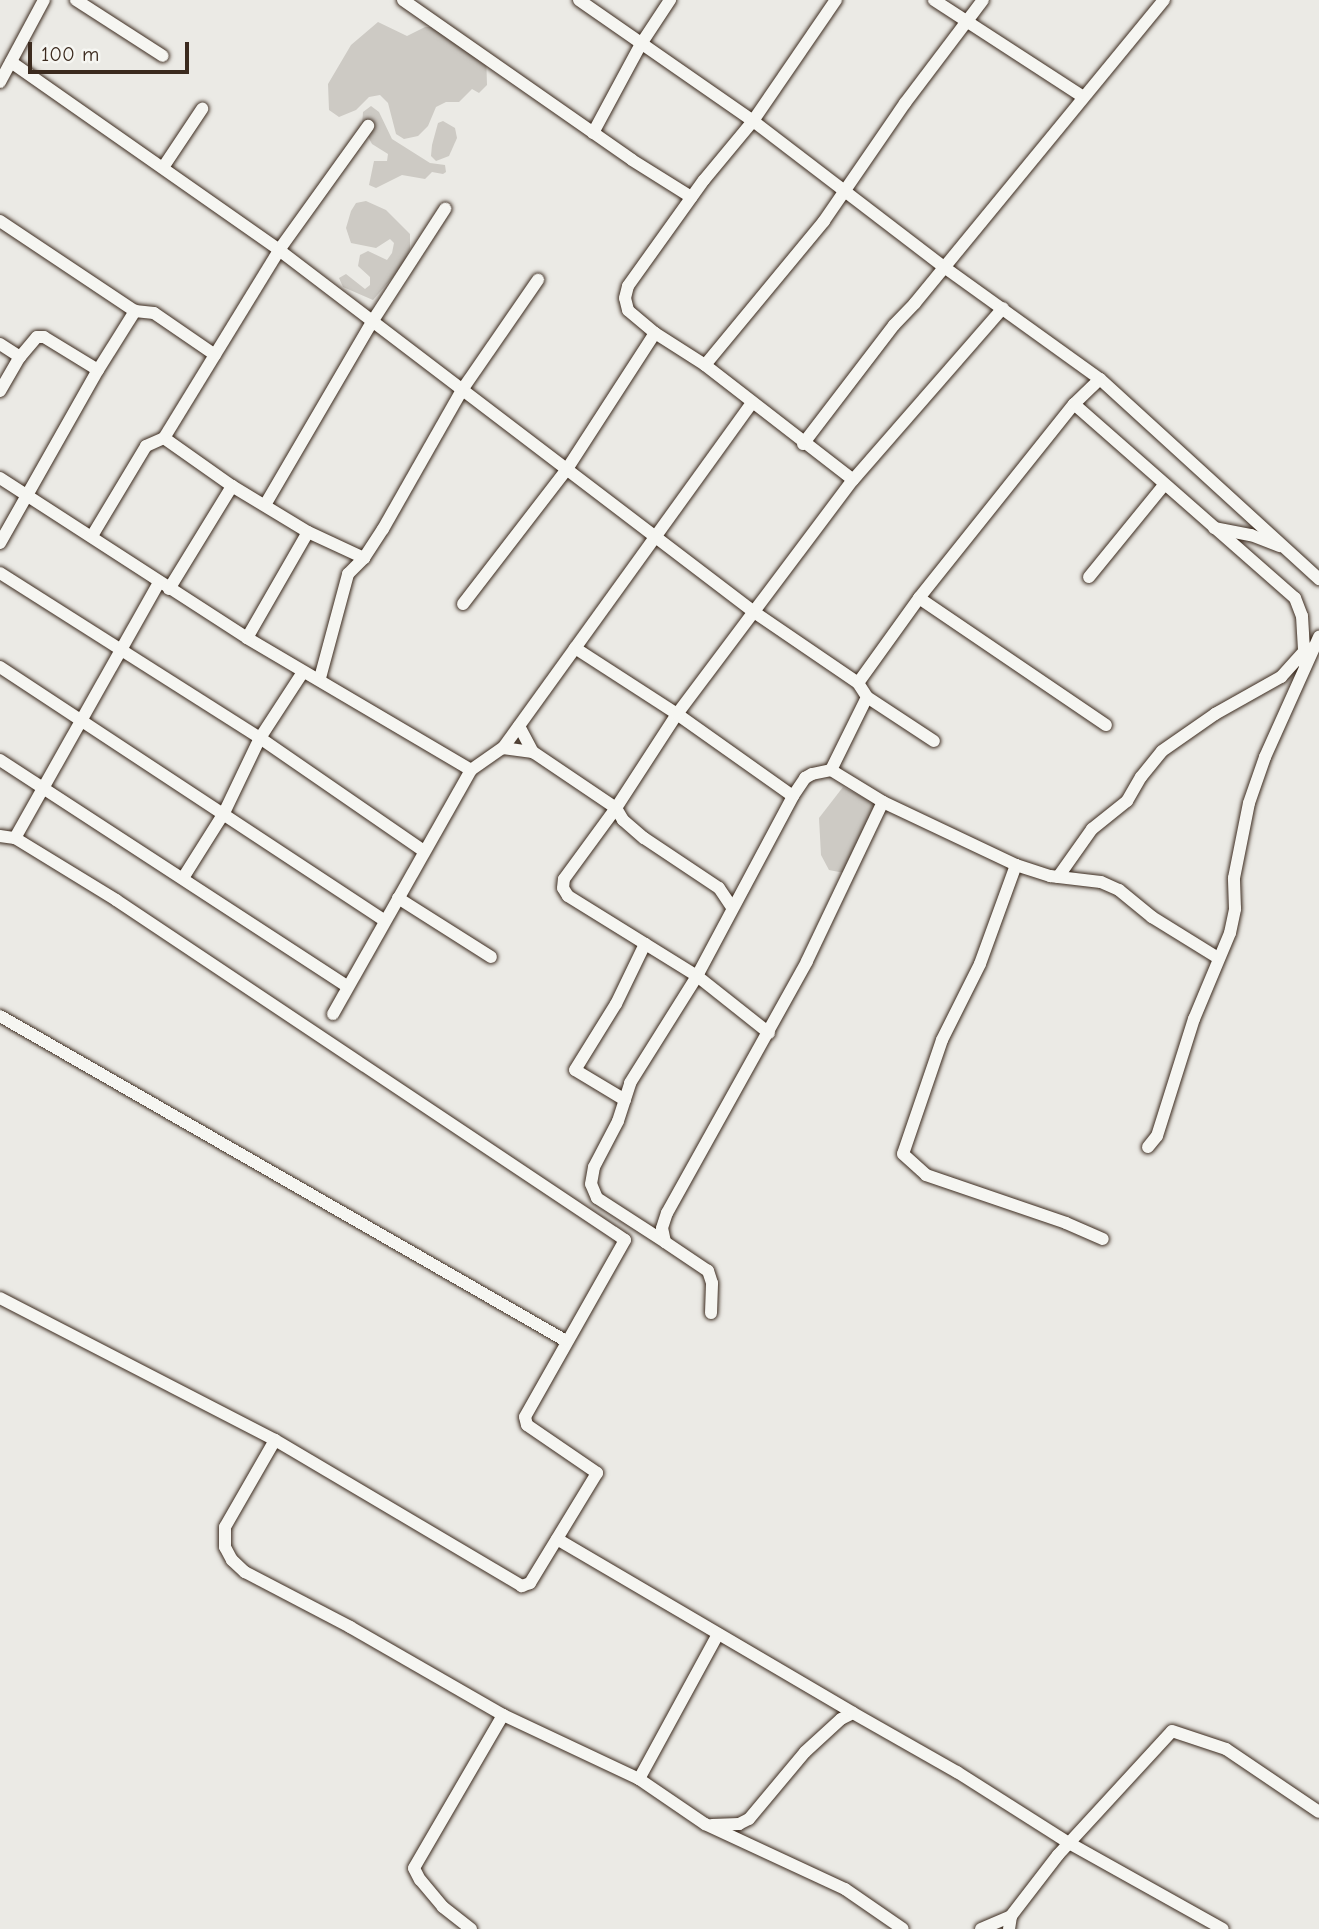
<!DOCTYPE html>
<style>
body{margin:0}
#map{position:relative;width:1319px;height:1929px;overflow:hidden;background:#ebeae5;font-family:"Comic Neue",sans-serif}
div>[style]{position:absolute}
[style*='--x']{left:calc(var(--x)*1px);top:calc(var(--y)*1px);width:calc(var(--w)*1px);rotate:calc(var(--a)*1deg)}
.green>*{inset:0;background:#cdcac4}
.roads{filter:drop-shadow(0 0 2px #3b2a1e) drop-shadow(0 0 2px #3b2a1e)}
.minor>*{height:12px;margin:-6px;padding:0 6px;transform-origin:6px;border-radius:6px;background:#f6f6f2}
span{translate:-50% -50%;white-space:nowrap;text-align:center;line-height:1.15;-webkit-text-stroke:5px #f6f6f2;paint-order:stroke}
.scale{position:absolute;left:28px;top:42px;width:161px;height:32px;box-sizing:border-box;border:4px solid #3b2a1e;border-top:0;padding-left:9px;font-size:21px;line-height:24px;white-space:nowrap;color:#3b2a1e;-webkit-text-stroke:5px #f6f6f2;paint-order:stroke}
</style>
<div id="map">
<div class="green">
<div style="clip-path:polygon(378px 22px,407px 36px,425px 27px,446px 27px,486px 53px,487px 85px,479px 93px,472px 89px,459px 102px,446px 102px,436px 107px,428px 126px,418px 136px,404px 139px,396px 134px,388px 103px,380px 95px,369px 97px,356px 110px,339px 117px,329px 110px,328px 84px,351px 45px)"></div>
<div style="clip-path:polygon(371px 106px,379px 112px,392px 139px,430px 163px,445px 165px,446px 172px,443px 174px,432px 172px,425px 179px,402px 175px,376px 188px,369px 185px,374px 161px,387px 161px,388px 154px,372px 144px,362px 125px,363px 112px)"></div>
<div style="clip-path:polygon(443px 121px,455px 128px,457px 138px,449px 156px,436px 161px,431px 156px,432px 145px,438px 123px)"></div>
<div style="clip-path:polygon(366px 201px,386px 210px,410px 234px,410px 249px,404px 264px,373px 300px,343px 287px,339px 278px,346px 274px,365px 289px,370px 285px,370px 277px,358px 266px,360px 255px,368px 251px,387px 260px,392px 253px,394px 243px,390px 239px,376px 248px,351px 243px,346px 228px,351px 211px,356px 203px)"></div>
<div style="clip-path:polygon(843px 787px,882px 807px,849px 874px,829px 870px,821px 855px,819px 818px)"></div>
</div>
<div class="roads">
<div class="minor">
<div style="--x:76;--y:0;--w:103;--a:32.8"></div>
<div style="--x:403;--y:0;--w:279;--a:34.9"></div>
<div style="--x:632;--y:160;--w:70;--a:32.1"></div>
<div style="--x:579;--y:0;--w:212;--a:34.8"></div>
<div style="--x:753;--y:121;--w:240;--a:37.4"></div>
<div style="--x:944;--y:267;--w:192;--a:35.7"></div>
<div style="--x:1100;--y:379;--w:297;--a:42.4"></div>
<div style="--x:934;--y:0;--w:176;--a:33"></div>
<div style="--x:11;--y:62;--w:327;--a:35"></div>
<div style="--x:279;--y:250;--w:597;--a:37.31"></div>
<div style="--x:754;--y:612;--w:126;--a:34.3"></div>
<div style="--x:858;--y:683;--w:17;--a:57"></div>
<div style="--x:867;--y:697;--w:80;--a:33.3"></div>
<div style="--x:0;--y:82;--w:93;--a:-61.8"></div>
<div style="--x:593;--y:133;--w:101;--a:-61.7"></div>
<div style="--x:641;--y:44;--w:53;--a:-56.6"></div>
<div style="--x:164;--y:166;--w:69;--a:-56.3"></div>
<div style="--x:0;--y:221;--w:162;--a:33.7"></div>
<div style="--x:135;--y:311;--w:19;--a:6"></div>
<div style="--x:154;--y:313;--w:74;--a:34.5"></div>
<div style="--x:655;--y:333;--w:35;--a:-140"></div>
<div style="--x:628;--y:310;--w:12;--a:-104"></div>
<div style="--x:625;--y:298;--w:12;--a:-76"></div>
<div style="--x:628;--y:286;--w:130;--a:-54.4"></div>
<div style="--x:704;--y:180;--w:77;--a:-50.3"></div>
<div style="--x:753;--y:121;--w:147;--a:-55.6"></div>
<div style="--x:0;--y:344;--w:24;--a:33"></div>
<div style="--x:705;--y:365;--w:187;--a:-50.4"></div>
<div style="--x:824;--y:221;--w:143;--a:-55.5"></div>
<div style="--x:905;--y:103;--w:129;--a:-52.9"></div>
<div style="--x:0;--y:391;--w:39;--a:-60"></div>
<div style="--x:20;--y:357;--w:26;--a:-50"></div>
<div style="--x:37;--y:337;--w:7;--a:0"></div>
<div style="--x:44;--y:337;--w:63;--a:31.4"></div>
<div style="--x:1074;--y:404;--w:294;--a:41.3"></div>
<div style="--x:1295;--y:598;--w:19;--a:69"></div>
<div style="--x:1302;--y:616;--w:50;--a:86.6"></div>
<div style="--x:164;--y:438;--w:220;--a:-58.5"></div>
<div style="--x:279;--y:250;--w:153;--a:-54.3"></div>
<div style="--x:803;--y:444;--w:150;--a:-52.6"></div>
<div style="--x:894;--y:325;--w:30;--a:-46"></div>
<div style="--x:915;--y:303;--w:392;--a:-50.6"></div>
<div style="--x:0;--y:478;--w:294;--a:32.9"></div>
<div style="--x:247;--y:638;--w:260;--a:30.5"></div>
<div style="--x:265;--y:505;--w:212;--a:-59.7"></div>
<div style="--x:372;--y:322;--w:135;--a:-57.1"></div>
<div style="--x:1214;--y:528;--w:38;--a:11"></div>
<div style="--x:1251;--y:535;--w:31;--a:21"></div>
<div style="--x:92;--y:536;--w:105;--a:-59"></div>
<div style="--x:146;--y:446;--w:20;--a:-24"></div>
<div style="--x:164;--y:438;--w:83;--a:35.2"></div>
<div style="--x:232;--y:486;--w:89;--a:31.2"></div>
<div style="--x:308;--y:532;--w:62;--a:24.9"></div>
<div style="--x:0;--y:543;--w:199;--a:-60.5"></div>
<div style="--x:98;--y:370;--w:70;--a:-57.9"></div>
<div style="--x:0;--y:573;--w:308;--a:32.4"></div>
<div style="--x:260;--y:738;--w:199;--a:34.6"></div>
<div style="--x:1089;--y:577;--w:119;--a:-50.8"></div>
<div style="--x:169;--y:589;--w:121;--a:-58.5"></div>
<div style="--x:919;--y:598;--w:226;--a:34.2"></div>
<div style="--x:463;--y:604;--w:170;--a:-52.4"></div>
<div style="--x:567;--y:469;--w:162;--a:-57.1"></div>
<div style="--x:655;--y:333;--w:59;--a:32.6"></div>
<div style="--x:705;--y:365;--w:187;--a:37.8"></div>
<div style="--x:247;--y:638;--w:122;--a:-60.1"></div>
<div style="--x:575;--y:648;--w:121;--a:32.9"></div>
<div style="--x:677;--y:714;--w:142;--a:35.3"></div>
<div style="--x:0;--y:667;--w:461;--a:33.4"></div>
<div style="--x:320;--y:678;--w:108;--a:-74.9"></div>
<div style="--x:348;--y:574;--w:23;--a:-45"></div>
<div style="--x:364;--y:558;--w:35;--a:-57"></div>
<div style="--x:383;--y:529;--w:160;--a:-60.4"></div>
<div style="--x:462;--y:390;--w:134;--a:-55.4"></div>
<div style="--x:858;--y:683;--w:105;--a:-54.3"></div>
<div style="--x:919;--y:598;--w:248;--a:-51.4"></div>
<div style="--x:1074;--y:404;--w:36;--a:-44"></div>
<div style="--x:519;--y:726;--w:30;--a:62"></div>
<div style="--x:503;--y:748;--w:30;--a:8"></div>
<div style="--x:533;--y:752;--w:100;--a:34"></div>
<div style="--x:616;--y:808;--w:14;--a:60"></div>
<div style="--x:623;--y:820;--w:28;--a:41"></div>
<div style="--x:644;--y:838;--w:90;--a:33.7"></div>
<div style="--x:719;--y:888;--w:23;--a:56"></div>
<div style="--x:0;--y:760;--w:415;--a:33.1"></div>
<div style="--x:831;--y:770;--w:81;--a:-63.7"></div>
<div style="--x:0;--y:836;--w:15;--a:8"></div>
<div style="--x:15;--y:838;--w:119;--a:31.5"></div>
<div style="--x:116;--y:900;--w:612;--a:33.74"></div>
<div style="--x:625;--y:1240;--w:203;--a:119.5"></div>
<div style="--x:525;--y:1417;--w:8;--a:76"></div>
<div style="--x:527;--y:1425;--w:85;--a:34.4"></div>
<div style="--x:597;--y:1473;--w:129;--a:121.3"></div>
<div style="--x:530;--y:1583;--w:9;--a:159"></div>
<div style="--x:522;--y:1586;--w:287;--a:-149.4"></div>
<div style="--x:15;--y:838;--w:294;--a:-60.6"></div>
<div style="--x:1016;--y:865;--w:105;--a:110"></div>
<div style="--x:980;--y:964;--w:85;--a:116.6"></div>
<div style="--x:942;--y:1040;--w:120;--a:108.9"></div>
<div style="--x:903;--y:1154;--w:31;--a:42"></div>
<div style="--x:926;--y:1175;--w:148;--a:18.9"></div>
<div style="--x:1066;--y:1223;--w:40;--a:23.4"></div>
<div style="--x:1058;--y:877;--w:59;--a:-54.7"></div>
<div style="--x:1092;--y:829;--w:45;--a:-38.7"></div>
<div style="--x:1127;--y:801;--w:28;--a:-60"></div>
<div style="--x:1141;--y:777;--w:33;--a:-51"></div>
<div style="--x:1162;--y:751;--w:65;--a:-34.9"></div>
<div style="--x:1215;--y:714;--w:76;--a:-29.3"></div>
<div style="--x:1281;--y:677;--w:39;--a:-48"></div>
<div style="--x:183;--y:878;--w:77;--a:-57.8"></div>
<div style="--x:224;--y:813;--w:83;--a:-64.4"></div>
<div style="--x:260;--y:738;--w:79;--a:-56.9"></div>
<div style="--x:398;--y:898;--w:110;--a:32.4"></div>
<div style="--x:333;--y:1014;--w:280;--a:-60.5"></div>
<div style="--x:471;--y:770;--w:39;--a:-35"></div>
<div style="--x:503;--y:748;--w:424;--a:-54.2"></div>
<div style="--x:0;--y:1016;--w:653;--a:29.86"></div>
<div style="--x:769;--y:1033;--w:92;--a:-141.6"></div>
<div style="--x:697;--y:976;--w:152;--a:-148.2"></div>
<div style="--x:568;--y:896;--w:9;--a:-122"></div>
<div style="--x:563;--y:888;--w:9;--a:-84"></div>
<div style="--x:564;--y:879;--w:88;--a:-53.8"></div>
<div style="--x:616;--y:808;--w:112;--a:-57"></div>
<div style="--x:677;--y:714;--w:293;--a:-53.1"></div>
<div style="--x:853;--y:480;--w:228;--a:-48.9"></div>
<div style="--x:625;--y:1100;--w:58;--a:-149"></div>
<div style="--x:575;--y:1070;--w:78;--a:-58.2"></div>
<div style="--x:616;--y:1004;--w:67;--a:-64.2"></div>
<div style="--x:1148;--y:1147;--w:14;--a:-51"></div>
<div style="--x:1157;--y:1136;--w:123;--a:-72.5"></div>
<div style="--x:1194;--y:1019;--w:93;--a:-67.3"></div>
<div style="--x:1230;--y:933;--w:25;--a:-78"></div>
<div style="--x:1235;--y:909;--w:31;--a:-92"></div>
<div style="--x:1234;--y:878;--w:76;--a:-78.7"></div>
<div style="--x:1249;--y:803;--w:49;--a:-70.8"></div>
<div style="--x:1265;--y:757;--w:132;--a:-65.8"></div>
<div style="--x:665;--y:1242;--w:81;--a:-147.1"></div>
<div style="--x:597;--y:1198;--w:15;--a:-113"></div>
<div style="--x:591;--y:1184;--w:17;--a:-80"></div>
<div style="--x:594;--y:1167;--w:52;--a:-62.4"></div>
<div style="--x:618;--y:1121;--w:40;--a:-72"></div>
<div style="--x:630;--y:1083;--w:126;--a:-57.9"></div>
<div style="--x:697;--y:976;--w:204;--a:-61.9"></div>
<div style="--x:793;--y:796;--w:22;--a:-56"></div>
<div style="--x:805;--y:778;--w:8;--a:-30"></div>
<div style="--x:812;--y:774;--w:19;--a:-12"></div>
<div style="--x:831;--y:770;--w:61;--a:31.6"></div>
<div style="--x:883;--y:802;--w:147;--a:25.3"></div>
<div style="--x:1016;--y:865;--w:36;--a:18"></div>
<div style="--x:1050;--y:876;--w:51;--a:6.7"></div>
<div style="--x:1101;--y:882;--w:20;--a:24"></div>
<div style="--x:1119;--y:890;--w:43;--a:39.3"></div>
<div style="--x:1152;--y:917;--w:78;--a:31.8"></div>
<div style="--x:0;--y:1298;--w:309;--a:27.3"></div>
<div style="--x:275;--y:1440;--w:100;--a:119.9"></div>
<div style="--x:225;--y:1527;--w:20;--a:90"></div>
<div style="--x:225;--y:1547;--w:15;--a:62"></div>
<div style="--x:232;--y:1560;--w:18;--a:43"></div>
<div style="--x:245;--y:1572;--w:119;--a:27.6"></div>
<div style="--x:350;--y:1627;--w:177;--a:29.9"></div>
<div style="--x:503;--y:1715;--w:150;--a:25.2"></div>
<div style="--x:639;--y:1779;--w:80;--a:34.3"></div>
<div style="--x:705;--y:1824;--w:154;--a:24.9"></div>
<div style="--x:845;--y:1889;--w:70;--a:34.6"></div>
<div style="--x:711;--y:1313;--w:30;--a:-88"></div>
<div style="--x:712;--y:1283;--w:13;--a:-108"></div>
<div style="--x:708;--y:1271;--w:52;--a:-146"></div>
<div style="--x:665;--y:1242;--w:14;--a:-102"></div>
<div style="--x:662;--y:1228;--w:16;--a:-72"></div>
<div style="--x:667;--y:1213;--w:288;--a:-60.9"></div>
<div style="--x:807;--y:961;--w:176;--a:-64.5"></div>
<div style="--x:557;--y:1539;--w:343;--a:30.4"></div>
<div style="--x:639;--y:1779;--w:165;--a:-61.4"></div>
<div style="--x:712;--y:1825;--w:27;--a:-2"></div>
<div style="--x:739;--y:1824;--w:11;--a:-27"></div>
<div style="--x:749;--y:1819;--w:87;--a:-50.1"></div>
<div style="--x:805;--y:1752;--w:49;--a:-42.5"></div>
<div style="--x:841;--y:1719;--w:13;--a:-27"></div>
<div style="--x:853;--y:1713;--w:120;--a:29.6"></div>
<div style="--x:957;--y:1772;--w:133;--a:32.4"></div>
<div style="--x:1069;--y:1843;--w:176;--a:29.2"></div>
<div style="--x:471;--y:1929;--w:36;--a:-142"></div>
<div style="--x:443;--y:1907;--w:35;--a:-130"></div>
<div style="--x:420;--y:1880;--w:13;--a:-117"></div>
<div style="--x:414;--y:1868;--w:177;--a:-59.8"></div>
<div style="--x:981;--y:1929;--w:33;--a:-23"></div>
<div style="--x:1009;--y:1929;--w:13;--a:-81"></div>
<div style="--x:1011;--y:1916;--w:77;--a:-52.4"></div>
<div style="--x:1058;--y:1855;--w:168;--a:-47.4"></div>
<div style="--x:1172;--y:1731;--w:57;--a:18.4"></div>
<div style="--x:1226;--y:1749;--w:112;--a:34.1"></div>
</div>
</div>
<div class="scale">100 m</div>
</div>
